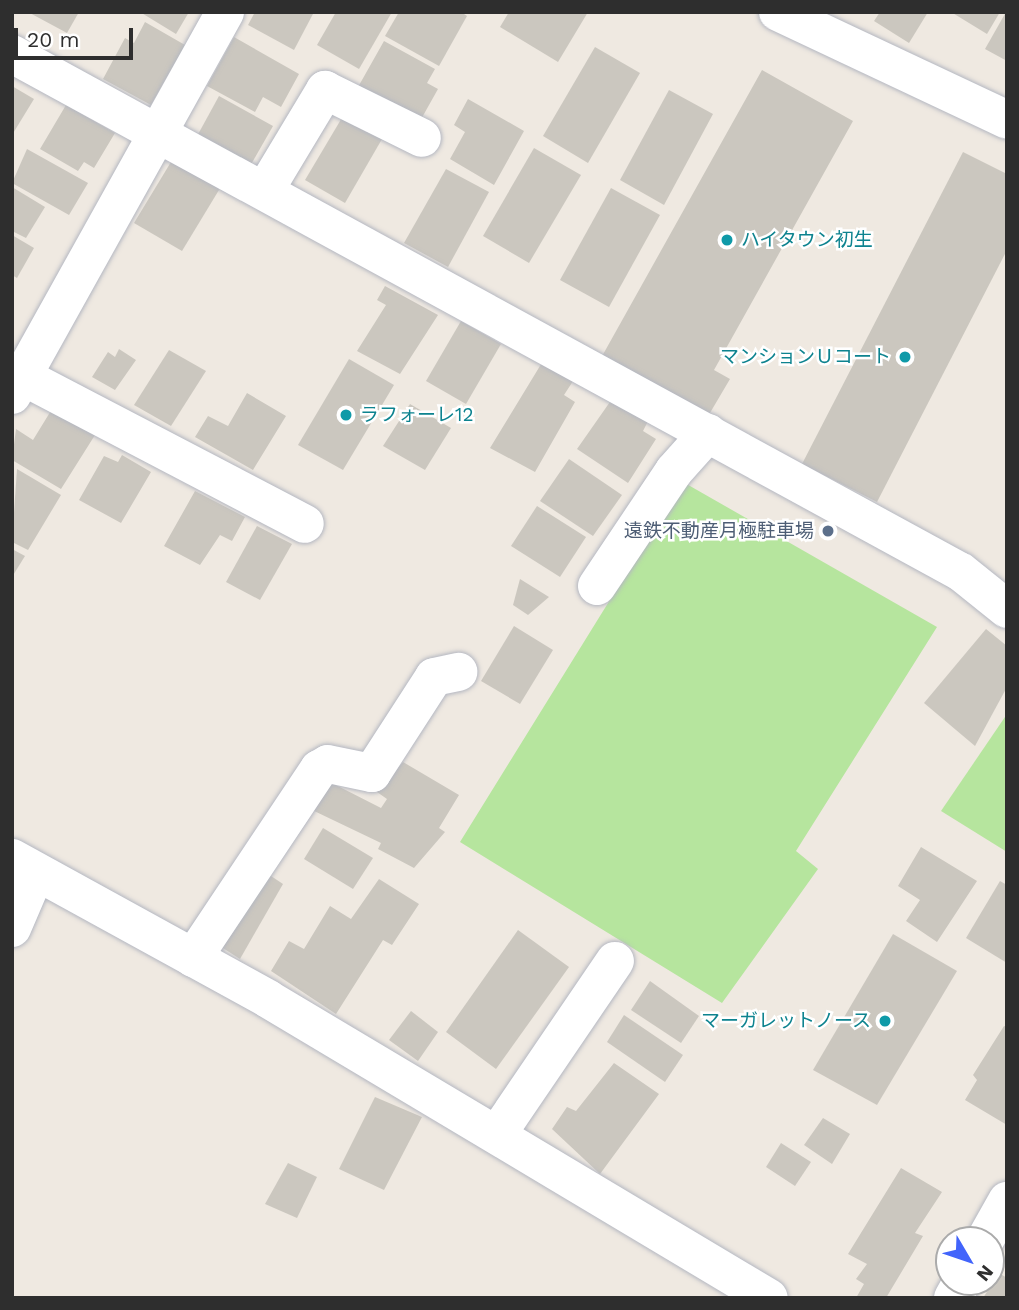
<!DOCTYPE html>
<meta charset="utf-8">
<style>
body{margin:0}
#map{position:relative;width:1019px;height:1310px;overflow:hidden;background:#efe9e1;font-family:"Work Sans","Noto Sans JP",sans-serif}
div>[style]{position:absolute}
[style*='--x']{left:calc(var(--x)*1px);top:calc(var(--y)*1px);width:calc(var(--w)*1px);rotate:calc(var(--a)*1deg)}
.green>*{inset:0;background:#b6e59e}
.building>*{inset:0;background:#cbc7bf}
.roads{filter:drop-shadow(0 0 2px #b4b7c1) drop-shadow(0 0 2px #b4b7c1)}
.minor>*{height:38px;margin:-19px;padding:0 19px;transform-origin:19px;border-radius:19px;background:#fff}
.dots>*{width:19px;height:19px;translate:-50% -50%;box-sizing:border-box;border:4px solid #fff;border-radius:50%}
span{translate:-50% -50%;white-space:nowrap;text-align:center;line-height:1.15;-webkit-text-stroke:5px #fff;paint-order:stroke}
.culture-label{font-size:19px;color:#0d838f}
.left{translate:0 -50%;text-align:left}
.right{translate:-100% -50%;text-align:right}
.service-label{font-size:19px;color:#4e5e75}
.frame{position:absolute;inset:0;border:14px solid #2e2e2e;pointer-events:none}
.north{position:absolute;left:935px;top:1226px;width:70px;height:70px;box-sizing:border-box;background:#fff;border:2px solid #ababab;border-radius:50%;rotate:129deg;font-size:19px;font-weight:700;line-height:28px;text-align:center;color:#2e2e2e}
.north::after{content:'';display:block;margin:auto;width:24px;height:32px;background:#4264fb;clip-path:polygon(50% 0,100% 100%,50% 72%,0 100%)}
.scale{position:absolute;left:14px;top:28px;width:119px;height:32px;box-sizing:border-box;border:4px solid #2e2e2e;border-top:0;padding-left:9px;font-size:21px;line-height:24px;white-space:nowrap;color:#2e2e2e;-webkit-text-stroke:5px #fff;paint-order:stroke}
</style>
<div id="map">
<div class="green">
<div style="clip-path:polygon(683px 482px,937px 627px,796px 851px,818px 869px,722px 1003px,460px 842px)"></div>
<div style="clip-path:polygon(1007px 714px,1007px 852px,941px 811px)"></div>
</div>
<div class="building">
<div style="clip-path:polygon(28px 12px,79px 12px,67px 33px)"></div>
<div style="clip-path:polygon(140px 12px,189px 12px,176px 34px)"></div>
<div style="clip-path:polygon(255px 12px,314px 12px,294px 50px,248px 25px)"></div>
<div style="clip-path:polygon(336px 12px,392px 12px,359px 69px,317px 45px)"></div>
<div style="clip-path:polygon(399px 12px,461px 12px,467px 16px,439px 66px,385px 36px)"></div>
<div style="clip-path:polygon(509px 12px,588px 12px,558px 62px,500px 27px)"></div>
<div style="clip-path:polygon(880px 12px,928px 12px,909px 43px,874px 21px)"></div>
<div style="clip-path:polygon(951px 12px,1000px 12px,987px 34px)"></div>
<div style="clip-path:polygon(1006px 12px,1007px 12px,1007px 61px,985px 49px)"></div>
<div style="clip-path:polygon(145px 22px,185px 45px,151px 105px,103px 79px,125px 38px,134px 43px)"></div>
<div style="clip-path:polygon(234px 37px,299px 74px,281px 107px,263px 97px,255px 112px,207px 86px)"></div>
<div style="clip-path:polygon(384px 41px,435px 69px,427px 83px,438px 89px,415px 130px,353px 96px)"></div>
<div style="clip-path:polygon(595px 47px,640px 73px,588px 163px,543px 136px)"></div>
<div style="clip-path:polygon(762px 70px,853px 121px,714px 370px,730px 379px,707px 418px,601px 358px)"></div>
<div style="clip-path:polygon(12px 86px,34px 99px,12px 135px)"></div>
<div style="clip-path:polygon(669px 90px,713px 114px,664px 205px,620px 180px)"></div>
<div style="clip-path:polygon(219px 96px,273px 126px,249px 168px,196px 138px)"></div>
<div style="clip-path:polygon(468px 99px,524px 131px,494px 185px,450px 159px,465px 132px,454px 125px)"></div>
<div style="clip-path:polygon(66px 105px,115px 133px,94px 168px,84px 162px,78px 171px,40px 149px)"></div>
<div style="clip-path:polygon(343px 116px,382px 139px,345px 203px,305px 180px)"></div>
<div style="clip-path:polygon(534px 148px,581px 175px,529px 263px,483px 236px)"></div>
<div style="clip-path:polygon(27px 149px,88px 183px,69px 215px,12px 183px)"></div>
<div style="clip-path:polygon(963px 152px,1007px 174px,1007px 250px,877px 502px,802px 464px)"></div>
<div style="clip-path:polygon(174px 157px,222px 185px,182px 251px,134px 223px)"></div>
<div style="clip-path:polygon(446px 169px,489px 192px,448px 267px,404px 243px)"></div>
<div style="clip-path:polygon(12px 187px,45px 207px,26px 238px,12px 231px)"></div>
<div style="clip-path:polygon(611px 188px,660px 215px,609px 307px,560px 280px)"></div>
<div style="clip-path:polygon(12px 235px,34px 248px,17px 278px,12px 275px)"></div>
<div style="clip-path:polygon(385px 286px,438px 315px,400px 374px,357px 351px,386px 305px,377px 300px)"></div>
<div style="clip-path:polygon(461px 321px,501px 344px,466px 404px,426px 381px)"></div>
<div style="clip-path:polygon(119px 349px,136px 360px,115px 390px,92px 377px,108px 352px,115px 357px)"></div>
<div style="clip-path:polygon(169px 350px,206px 371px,171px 426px,134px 405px)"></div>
<div style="clip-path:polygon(349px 359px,394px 385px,343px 470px,298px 445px)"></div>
<div style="clip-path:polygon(543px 361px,575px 378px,564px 395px,575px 402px,535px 472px,490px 448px)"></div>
<div style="clip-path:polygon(247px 393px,286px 416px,253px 470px,195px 437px,208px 416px,228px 426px)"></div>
<div style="clip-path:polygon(612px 399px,648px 421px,643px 431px,656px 439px,628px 483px,577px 449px)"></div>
<div style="clip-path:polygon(410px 404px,451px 428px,425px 470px,383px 446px)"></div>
<div style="clip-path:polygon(52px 409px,95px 435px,61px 489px,12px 460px,16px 429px,33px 440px)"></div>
<div style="clip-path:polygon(122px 455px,151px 472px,121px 523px,79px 500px,104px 456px,118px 462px)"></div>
<div style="clip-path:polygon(569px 459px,622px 495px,593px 536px,540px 501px)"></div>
<div style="clip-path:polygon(17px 469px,61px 495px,28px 550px,12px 542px)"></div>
<div style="clip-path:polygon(195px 491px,245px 517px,232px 541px,220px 535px,200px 565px,164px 546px)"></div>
<div style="clip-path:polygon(537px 506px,586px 537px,560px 577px,511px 546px)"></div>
<div style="clip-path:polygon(257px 526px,292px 544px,260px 600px,226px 582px)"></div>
<div style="clip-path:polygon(12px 549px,25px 556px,12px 577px)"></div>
<div style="clip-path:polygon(520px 579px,549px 597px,528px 615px,513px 605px)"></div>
<div style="clip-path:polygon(514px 626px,553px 650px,520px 704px,481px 681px)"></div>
<div style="clip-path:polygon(986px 629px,1007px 646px,1007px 687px,975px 746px,924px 703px)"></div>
<div style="clip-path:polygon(403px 762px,459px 795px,439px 828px,445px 832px,414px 868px,378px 849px,381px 843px,310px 809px,326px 780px,381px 808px,387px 799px,377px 792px)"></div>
<div style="clip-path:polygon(323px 828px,373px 858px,353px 889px,304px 859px)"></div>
<div style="clip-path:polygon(921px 847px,977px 881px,937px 942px,906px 921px,920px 900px,898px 886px)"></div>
<div style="clip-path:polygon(262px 870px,283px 884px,240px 959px,212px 941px)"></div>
<div style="clip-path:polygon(379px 879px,419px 904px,392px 945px,383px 940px,336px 1014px,271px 971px,289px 941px,304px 949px,330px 906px,351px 919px)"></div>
<div style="clip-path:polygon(1000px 881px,1007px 885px,1007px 963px,966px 938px)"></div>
<div style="clip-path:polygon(518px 930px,569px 967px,496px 1069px,446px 1032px)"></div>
<div style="clip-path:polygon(893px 934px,957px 971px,877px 1105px,813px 1070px)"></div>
<div style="clip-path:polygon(650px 981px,699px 1016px,681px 1043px,631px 1010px)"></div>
<div style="clip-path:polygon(411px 1011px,438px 1032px,418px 1061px,389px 1040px)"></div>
<div style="clip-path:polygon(624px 1015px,683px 1055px,665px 1082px,607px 1042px)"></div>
<div style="clip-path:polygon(1004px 1026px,1007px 1027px,1007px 1125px,965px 1100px,977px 1080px,973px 1075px)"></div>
<div style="clip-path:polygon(614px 1063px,659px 1094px,600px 1174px,552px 1129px,567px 1107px,576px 1111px)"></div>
<div style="clip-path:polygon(375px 1097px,422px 1117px,384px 1190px,339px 1169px)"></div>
<div style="clip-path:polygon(823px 1118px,850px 1134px,832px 1164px,804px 1145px)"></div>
<div style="clip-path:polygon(781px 1143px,811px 1162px,795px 1186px,766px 1167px)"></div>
<div style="clip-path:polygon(288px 1163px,317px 1177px,297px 1218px,265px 1204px)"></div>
<div style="clip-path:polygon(901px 1168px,942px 1192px,915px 1233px,923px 1236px,886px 1298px,856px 1298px,864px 1284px,856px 1279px,867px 1264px,848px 1254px)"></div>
<div style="clip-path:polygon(999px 1273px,1007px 1278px,1007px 1298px,983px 1298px)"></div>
</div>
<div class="roads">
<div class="minor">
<div style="--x:778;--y:12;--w:253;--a:25.2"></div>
<div style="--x:12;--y:54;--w:1081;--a:28.63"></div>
<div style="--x:961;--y:572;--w:59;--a:38.8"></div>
<div style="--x:265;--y:190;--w:117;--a:-59"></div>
<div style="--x:325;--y:90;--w:108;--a:26.3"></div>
<div style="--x:22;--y:376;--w:319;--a:27.6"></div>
<div style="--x:12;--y:395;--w:438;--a:-60.9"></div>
<div style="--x:597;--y:586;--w:138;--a:-56.2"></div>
<div style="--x:674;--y:471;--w:51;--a:-48.2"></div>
<div style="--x:12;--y:858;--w:292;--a:28.8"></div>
<div style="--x:268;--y:999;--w:583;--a:30.83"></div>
<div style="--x:12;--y:928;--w:61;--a:-66.8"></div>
<div style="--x:193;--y:958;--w:227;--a:-56.3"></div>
<div style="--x:319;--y:769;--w:10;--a:-29"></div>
<div style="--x:328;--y:764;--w:45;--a:11.6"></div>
<div style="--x:372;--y:773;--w:114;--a:-57.1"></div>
<div style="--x:434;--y:677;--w:25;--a:-12"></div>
<div style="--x:498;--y:1133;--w:208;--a:-55.8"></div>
<div style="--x:985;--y:1240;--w:45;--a:-60.6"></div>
<div style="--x:953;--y:1298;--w:18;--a:-61"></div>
</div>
</div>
<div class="dots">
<div style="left:727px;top:240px;background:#0f9aa8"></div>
<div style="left:905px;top:357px;background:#0f9aa8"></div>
<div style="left:346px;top:415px;background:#0f9aa8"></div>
<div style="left:828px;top:531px;background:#5c6f8a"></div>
<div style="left:885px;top:1021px;background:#0f9aa8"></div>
</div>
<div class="culture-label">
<span class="left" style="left:741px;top:240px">ハイタウン初生</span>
<span class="right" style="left:891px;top:357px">マンションＵコート</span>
<span class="left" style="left:360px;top:415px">ラフォーレ12</span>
<span class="right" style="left:871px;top:1021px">マーガレットノース</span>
</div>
<div class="service-label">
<span class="right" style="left:814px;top:531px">遠鉄不動産月極駐車場</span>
</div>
<div class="frame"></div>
<div class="north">N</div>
<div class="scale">20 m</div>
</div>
